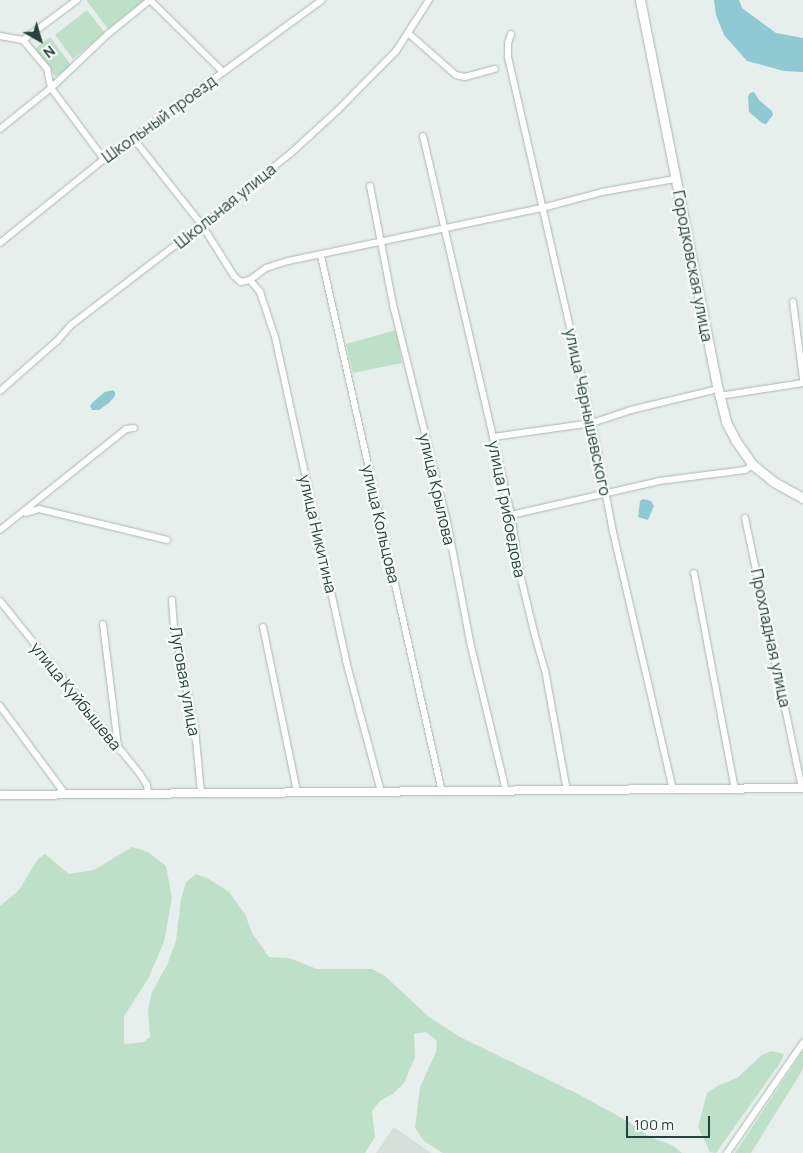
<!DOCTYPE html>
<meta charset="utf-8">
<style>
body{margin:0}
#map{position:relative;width:803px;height:1153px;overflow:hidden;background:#e6efeb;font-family:Manrope,sans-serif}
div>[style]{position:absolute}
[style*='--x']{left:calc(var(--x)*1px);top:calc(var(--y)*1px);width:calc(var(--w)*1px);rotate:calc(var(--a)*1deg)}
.built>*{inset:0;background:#d4dfda}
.green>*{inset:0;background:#bfe0c8}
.water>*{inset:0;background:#8ec9d4}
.roads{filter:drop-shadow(0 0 1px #a8b8b2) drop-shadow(0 0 1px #a8b8b2)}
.minor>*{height:6px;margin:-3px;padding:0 3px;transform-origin:3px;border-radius:3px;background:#fff}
.tertiary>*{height:8px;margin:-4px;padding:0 4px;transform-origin:4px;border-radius:4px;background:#fff}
.secondary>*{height:9px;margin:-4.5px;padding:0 4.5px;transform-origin:4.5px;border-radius:4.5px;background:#fff}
span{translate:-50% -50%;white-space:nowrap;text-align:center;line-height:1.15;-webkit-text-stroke:4.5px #f7fbf9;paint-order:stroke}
.street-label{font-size:16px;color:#24423a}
.north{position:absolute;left:15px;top:15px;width:50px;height:50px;-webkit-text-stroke:4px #f7fbf9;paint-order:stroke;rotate:142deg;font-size:14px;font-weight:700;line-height:20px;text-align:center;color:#24423a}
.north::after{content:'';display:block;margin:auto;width:18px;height:22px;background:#24423a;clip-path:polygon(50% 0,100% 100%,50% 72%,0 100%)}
.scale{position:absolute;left:626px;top:1116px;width:84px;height:22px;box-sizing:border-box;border:2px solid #24423a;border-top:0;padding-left:6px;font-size:15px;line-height:18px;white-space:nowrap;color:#24423a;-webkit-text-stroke:4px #f7fbf9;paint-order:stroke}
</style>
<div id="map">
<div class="built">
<div style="clip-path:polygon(394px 1127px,431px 1153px,376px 1153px)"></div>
</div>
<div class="green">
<div style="clip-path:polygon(86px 0,144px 0,108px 29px)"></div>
<div style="clip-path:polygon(87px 10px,105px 33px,73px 59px,55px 35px)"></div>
<div style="clip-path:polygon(50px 37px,71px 65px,56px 77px,34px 50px)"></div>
<div style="clip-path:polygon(396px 330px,402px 363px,353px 373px,346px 344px)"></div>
<div style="clip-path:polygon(132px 847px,148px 852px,166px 866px,172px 898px,164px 942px,148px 979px,124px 1016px,124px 1044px,144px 1042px,150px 1037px,148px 1009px,152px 992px,167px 965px,176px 941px,181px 899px,186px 882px,196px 874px,207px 878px,229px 892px,245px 914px,252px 933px,269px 957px,289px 958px,317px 969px,372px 969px,385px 976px,429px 1017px,460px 1037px,578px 1094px,629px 1122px,650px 1137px,672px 1145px,682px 1153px,443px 1153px,424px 1141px,415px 1128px,420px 1087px,436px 1052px,437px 1041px,426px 1032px,414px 1034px,415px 1057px,404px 1083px,393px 1094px,380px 1101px,372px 1111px,375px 1137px,365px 1153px,0 1153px,0 906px,19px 890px,38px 859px,45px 854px,69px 874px,94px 870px)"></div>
<div style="clip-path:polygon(771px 1051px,784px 1054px,780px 1063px,716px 1153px,710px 1152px,698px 1127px,707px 1093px,719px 1085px,737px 1078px,762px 1055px)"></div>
<div style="clip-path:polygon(803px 1051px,803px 1069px,751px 1153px,735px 1153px)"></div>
</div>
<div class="water">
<div style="clip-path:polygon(714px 0,739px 0,742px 8px,776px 33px,803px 38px,803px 72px,784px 71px,747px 61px,724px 35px,716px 15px)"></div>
<div style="clip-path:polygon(754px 92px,759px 100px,772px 111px,773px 115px,766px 124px,762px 123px,749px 112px,748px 97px,750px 93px)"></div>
<div style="clip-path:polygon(113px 390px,115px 392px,115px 396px,109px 403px,99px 410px,92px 410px,90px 406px,94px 401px,105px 392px)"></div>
<div style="clip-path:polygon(643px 499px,651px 501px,654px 506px,648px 520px,638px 517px,640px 501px)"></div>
</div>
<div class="roads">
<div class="minor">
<div style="--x:150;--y:0;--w:103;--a:44.6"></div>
<div style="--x:408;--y:33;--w:64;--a:41.2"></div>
<div style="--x:456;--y:75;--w:9;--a:13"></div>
<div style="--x:465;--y:77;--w:31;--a:-15"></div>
<div style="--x:511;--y:34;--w:9;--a:108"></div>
<div style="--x:508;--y:43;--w:14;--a:90"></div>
<div style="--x:508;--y:57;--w:376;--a:77.1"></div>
<div style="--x:592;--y:423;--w:111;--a:79.1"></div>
<div style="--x:613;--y:532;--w:264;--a:76.9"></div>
<div style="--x:0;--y:36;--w:23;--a:10"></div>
<div style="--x:23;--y:40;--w:67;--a:-36.5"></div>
<div style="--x:23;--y:40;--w:38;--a:50"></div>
<div style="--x:47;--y:69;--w:19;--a:78"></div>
<div style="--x:51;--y:88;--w:89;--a:53.3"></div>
<div style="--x:0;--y:129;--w:65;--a:-38.8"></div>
<div style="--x:51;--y:88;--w:79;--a:-43.5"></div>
<div style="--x:108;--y:34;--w:54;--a:-39"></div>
<div style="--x:423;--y:136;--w:389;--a:76.9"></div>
<div style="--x:511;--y:515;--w:60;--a:81.3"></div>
<div style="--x:520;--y:574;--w:64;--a:76.4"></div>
<div style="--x:535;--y:636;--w:35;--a:74"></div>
<div style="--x:545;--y:670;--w:123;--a:79.7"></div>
<div style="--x:133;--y:138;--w:111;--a:51.6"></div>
<div style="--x:202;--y:225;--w:60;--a:57.9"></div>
<div style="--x:234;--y:276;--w:9;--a:41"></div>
<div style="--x:241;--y:282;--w:9;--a:-13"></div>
<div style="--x:250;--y:280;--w:20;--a:-37"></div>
<div style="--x:266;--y:268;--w:23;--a:-18"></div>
<div style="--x:288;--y:261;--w:259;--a:-11.8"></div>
<div style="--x:542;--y:208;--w:62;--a:-14.9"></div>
<div style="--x:602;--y:192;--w:74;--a:-10.1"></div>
<div style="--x:370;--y:186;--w:125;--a:79"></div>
<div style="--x:394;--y:309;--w:219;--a:76"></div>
<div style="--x:447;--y:521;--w:123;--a:79.2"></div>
<div style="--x:470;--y:642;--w:153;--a:76.4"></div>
<div style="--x:0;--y:243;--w:134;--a:-38.9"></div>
<div style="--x:104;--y:159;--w:270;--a:-36.1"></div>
<div style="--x:321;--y:256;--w:549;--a:77.28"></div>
<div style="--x:250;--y:280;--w:16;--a:50"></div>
<div style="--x:260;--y:292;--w:47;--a:71.6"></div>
<div style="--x:275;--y:337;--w:332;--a:77.6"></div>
<div style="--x:346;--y:661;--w:136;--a:75"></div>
<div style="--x:793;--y:302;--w:78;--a:82.6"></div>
<div style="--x:0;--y:391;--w:76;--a:-41.3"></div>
<div style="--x:57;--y:341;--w:21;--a:-49"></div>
<div style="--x:71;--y:325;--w:165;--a:-37.4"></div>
<div style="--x:202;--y:225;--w:114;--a:-39"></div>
<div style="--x:291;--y:153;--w:64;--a:-42.5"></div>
<div style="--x:338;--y:110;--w:83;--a:-45.5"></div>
<div style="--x:396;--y:51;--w:61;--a:-57.1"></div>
<div style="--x:719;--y:396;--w:85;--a:-8.8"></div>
<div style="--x:493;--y:437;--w:100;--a:-8"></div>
<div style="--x:592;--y:423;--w:41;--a:-18.4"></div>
<div style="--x:631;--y:410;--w:89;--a:-13.6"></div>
<div style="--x:26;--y:513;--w:14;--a:-17"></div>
<div style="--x:39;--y:509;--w:132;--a:13.6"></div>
<div style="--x:511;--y:515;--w:152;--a:-12.9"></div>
<div style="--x:659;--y:481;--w:87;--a:-7.3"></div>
<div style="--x:745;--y:470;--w:9;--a:-32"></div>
<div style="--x:745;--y:518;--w:276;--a:78.1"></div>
<div style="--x:0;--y:530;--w:161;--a:-38.7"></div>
<div style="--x:126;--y:429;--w:8;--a:-7"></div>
<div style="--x:694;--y:573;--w:220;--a:79.3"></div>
<div style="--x:172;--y:600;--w:27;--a:86"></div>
<div style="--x:174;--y:627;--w:104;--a:78.4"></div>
<div style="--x:195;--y:729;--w:63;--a:84.6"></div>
<div style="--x:0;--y:601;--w:223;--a:51"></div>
<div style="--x:140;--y:774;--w:13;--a:58"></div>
<div style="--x:147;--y:785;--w:8;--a:83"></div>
<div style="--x:103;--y:624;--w:124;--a:83"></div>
<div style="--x:263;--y:627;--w:167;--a:78.3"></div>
<div style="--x:0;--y:706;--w:109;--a:53.5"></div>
<div style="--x:727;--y:1153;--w:134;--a:-55.4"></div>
</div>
<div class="tertiary">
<div style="--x:0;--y:795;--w:803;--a:-0.5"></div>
</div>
<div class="secondary">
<div style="--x:640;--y:0;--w:397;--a:78.7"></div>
<div style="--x:718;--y:389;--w:34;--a:76"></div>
<div style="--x:726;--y:422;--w:21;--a:62"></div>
<div style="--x:736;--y:441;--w:29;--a:55"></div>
<div style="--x:753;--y:465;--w:27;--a:39"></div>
<div style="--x:774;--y:482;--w:33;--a:29"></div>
</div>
</div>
<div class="street-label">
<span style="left:159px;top:119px;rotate:-36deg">Школьный проезд</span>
<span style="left:225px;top:206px;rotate:-39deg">Школьная улица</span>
<span style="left:693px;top:266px;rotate:79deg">Городковская улица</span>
<span style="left:588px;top:412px;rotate:78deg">улица Чернышевского</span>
<span style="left:437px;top:489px;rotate:77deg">улица Крылова</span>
<span style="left:507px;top:509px;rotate:79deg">улица Грибоедова</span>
<span style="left:381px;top:524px;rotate:77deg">улица Кольцова</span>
<span style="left:318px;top:534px;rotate:77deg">улица Никитина</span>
<span style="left:771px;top:638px;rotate:78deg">Прохладная улица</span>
<span style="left:185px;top:681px;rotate:80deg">Луговая улица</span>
<span style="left:76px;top:696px;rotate:51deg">улица Куйбышева</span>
</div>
<div class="north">N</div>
<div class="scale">100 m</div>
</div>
